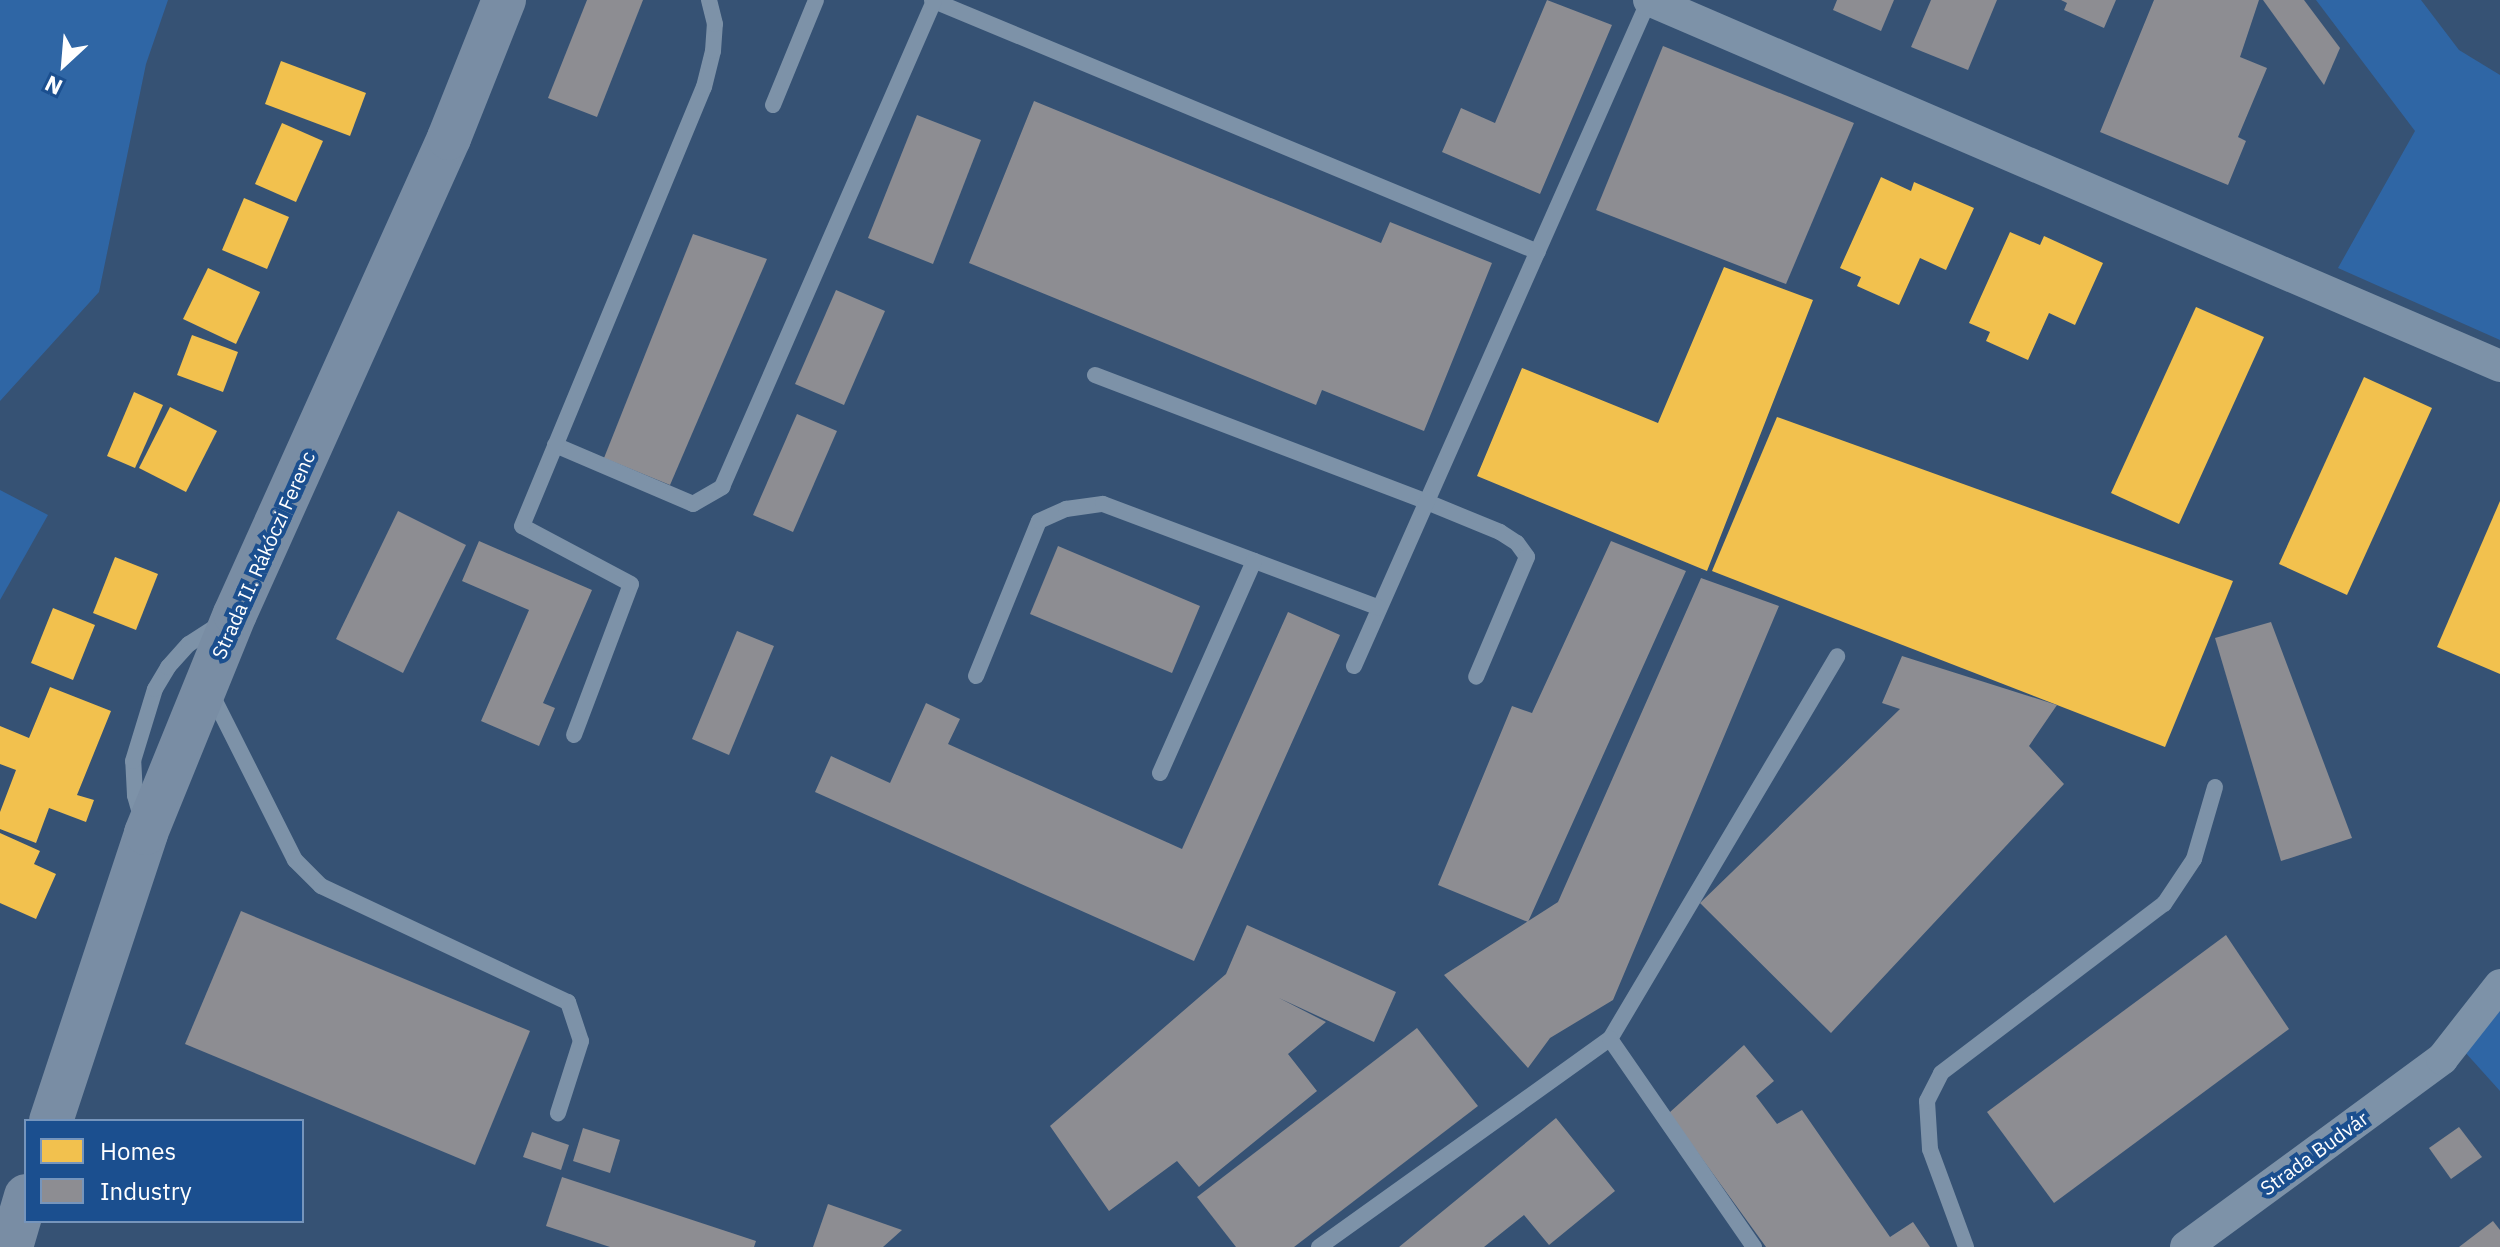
<!DOCTYPE html>
<meta charset="utf-8">
<style>
body{margin:0}
#map{position:relative;width:2500px;height:1247px;overflow:hidden;background:#365274;font-family:"IBM Plex Sans",sans-serif}
div>[style]{position:absolute}
[style*='--x']{left:calc(var(--x)*1px);top:calc(var(--y)*1px);width:calc(var(--w)*1px);rotate:calc(var(--a)*1deg)}
.green>*{inset:0;background:#2f66a5}
.homes>*{inset:0;background:#f2c14e}
.industry>*{inset:0;background:#8d8d92}
.service>*{height:16px;margin:-8px;padding:0 8px;transform-origin:8px;border-radius:8px;background:#7d92a8}
.minor>*{height:32px;margin:-16px;padding:0 16px;transform-origin:16px;border-radius:16px;background:#7d92a8}
.secondary>*{height:44px;margin:-22px;padding:0 22px;transform-origin:22px;border-radius:22px;background:#798da4}
span{translate:-50% -50%;white-space:nowrap;text-align:center;line-height:1.15;-webkit-text-stroke:8px #1b4f8f;paint-order:stroke}
.street-label{font-size:20px;color:#fff}
.legend{position:absolute;left:24px;top:1119px;width:280px;height:104px;box-sizing:border-box;background:#1b4f8f;border:2px solid #7695bc;margin:0;padding:10px 14px;list-style:none;font-size:24px;color:#fff}
.legend li{display:flex;align-items:center;gap:16px;height:40px}
.legend b{width:40px;border:2px solid #7695bc}
.north{position:absolute;left:24px;top:24px;width:80px;height:80px;-webkit-text-stroke:6px #1b4f8f;paint-order:stroke;rotate:206deg;font-size:22px;font-weight:700;line-height:32px;text-align:center;color:#fff}
.north::after{content:'';display:block;margin:auto;width:28px;height:36px;background:#fff;clip-path:polygon(50% 0,100% 100%,50% 72%,0 100%)}
</style>
<div id="map">
<div class="green">
<div style="clip-path:polygon(0 0,168px 0,146px 64px,99px 292px,0 401px)"></div>
<div style="clip-path:polygon(2316px 0,2421px 0,2459px 50px,2500px 75px,2500px 340px,2338px 268px,2415px 131px)"></div>
<div style="clip-path:polygon(0 490px,48px 515px,0 600px)"></div>
<div style="clip-path:polygon(2500px 970px,2500px 1091px,2455px 1041px)"></div>
</div>
<div class="homes">
<div style="clip-path:polygon(281px 61px,366px 93px,350px 136px,265px 104px)"></div>
<div style="clip-path:polygon(282px 123px,323px 141px,296px 202px,255px 184px)"></div>
<div style="clip-path:polygon(1881px 177px,1911px 191px,1914px 182px,1974px 208px,1946px 270px,1920px 258px,1899px 305px,1857px 286px,1861px 277px,1840px 268px)"></div>
<div style="clip-path:polygon(244px 198px,289px 217px,267px 269px,222px 250px)"></div>
<div style="clip-path:polygon(2010px 232px,2040px 245px,2044px 236px,2103px 263px,2075px 325px,2049px 313px,2028px 360px,1986px 341px,1990px 332px,1969px 323px)"></div>
<div style="clip-path:polygon(1724px 267px,1813px 300px,1707px 571px,1477px 476px,1522px 368px,1658px 423px)"></div>
<div style="clip-path:polygon(208px 268px,260px 292px,236px 344px,183px 319px)"></div>
<div style="clip-path:polygon(2196px 307px,2264px 337px,2179px 524px,2111px 493px)"></div>
<div style="clip-path:polygon(192px 335px,238px 352px,223px 392px,177px 375px)"></div>
<div style="clip-path:polygon(2364px 377px,2432px 408px,2347px 595px,2279px 564px)"></div>
<div style="clip-path:polygon(134px 392px,163px 405px,135px 468px,107px 456px)"></div>
<div style="clip-path:polygon(170px 407px,217px 431px,186px 492px,139px 468px)"></div>
<div style="clip-path:polygon(1777px 417px,2233px 581px,2165px 747px,1712px 571px)"></div>
<div style="clip-path:polygon(2500px 501px,2500px 674px,2437px 647px)"></div>
<div style="clip-path:polygon(115px 557px,158px 574px,136px 630px,93px 613px)"></div>
<div style="clip-path:polygon(53px 608px,95px 625px,73px 680px,31px 663px)"></div>
<div style="clip-path:polygon(50px 687px,111px 711px,77px 795px,94px 800px,86px 822px,49px 808px,36px 843px,0 829px,0 812px,16px 770px,0 764px,0 726px,29px 738px)"></div>
<div style="clip-path:polygon(0 833px,40px 851px,34px 864px,56px 874px,36px 919px,0 903px)"></div>
</div>
<div class="industry">
<div style="clip-path:polygon(587px 0,643px 0,597px 117px,548px 98px)"></div>
<div style="clip-path:polygon(1547px 0,1612px 25px,1540px 194px,1442px 152px,1461px 108px,1495px 123px)"></div>
<div style="clip-path:polygon(1837px 0,1894px 0,1881px 31px,1833px 10px)"></div>
<div style="clip-path:polygon(1931px 0,1997px 0,1968px 70px,1911px 47px)"></div>
<div style="clip-path:polygon(2061px 0,2116px 0,2104px 28px,2064px 10px,2067px 3px)"></div>
<div style="clip-path:polygon(2154px 0,2259px 0,2240px 57px,2267px 68px,2238px 137px,2246px 141px,2228px 185px,2100px 132px)"></div>
<div style="clip-path:polygon(2263px 0,2304px 0,2340px 48px,2324px 85px)"></div>
<div style="clip-path:polygon(1663px 46px,1854px 123px,1786px 284px,1596px 210px)"></div>
<div style="clip-path:polygon(1034px 101px,1381px 243px,1390px 222px,1492px 263px,1424px 431px,1322px 390px,1316px 405px,969px 263px)"></div>
<div style="clip-path:polygon(917px 115px,981px 140px,933px 264px,868px 238px)"></div>
<div style="clip-path:polygon(693px 234px,767px 259px,670px 485px,604px 458px)"></div>
<div style="clip-path:polygon(836px 290px,885px 311px,844px 405px,795px 384px)"></div>
<div style="clip-path:polygon(797px 414px,837px 431px,793px 532px,753px 515px)"></div>
<div style="clip-path:polygon(398px 511px,466px 545px,403px 673px,336px 639px)"></div>
<div style="clip-path:polygon(479px 541px,592px 590px,543px 703px,555px 708px,539px 746px,481px 721px,529px 610px,462px 581px)"></div>
<div style="clip-path:polygon(1611px 541px,1686px 571px,1528px 922px,1438px 885px,1512px 706px,1532px 713px)"></div>
<div style="clip-path:polygon(1058px 546px,1200px 606px,1172px 673px,1030px 614px)"></div>
<div style="clip-path:polygon(1701px 578px,1779px 606px,1613px 1000px,1550px 1038px,1528px 1068px,1444px 975px,1558px 902px)"></div>
<div style="clip-path:polygon(1288px 612px,1340px 635px,1194px 961px,815px 792px,831px 756px,890px 783px,926px 703px,960px 719px,948px 744px,1182px 849px)"></div>
<div style="clip-path:polygon(2271px 622px,2352px 838px,2281px 861px,2215px 638px)"></div>
<div style="clip-path:polygon(737px 631px,774px 646px,729px 755px,692px 739px)"></div>
<div style="clip-path:polygon(1902px 656px,2057px 705px,2029px 746px,2064px 784px,1831px 1033px,1700px 903px,1900px 709px,1882px 703px)"></div>
<div style="clip-path:polygon(241px 911px,530px 1031px,475px 1165px,185px 1044px)"></div>
<div style="clip-path:polygon(1247px 925px,1396px 992px,1374px 1042px,1279px 998px,1326px 1022px,1288px 1054px,1317px 1091px,1199px 1187px,1177px 1161px,1109px 1211px,1050px 1126px,1226px 974px)"></div>
<div style="clip-path:polygon(2226px 935px,2289px 1029px,2054px 1203px,1987px 1112px)"></div>
<div style="clip-path:polygon(1417px 1028px,1478px 1106px,1294px 1247px,1236px 1247px,1197px 1197px)"></div>
<div style="clip-path:polygon(1744px 1045px,1774px 1081px,1756px 1096px,1777px 1124px,1802px 1110px,1890px 1237px,1913px 1222px,1930px 1247px,1766px 1247px,1669px 1113px)"></div>
<div style="clip-path:polygon(1556px 1118px,1615px 1191px,1549px 1245px,1524px 1215px,1484px 1247px,1399px 1247px)"></div>
<div style="clip-path:polygon(2459px 1127px,2482px 1157px,2451px 1179px,2429px 1148px)"></div>
<div style="clip-path:polygon(583px 1128px,620px 1140px,610px 1173px,573px 1161px)"></div>
<div style="clip-path:polygon(532px 1132px,569px 1145px,561px 1170px,523px 1157px)"></div>
<div style="clip-path:polygon(562px 1177px,756px 1241px,754px 1247px,610px 1247px,546px 1226px)"></div>
<div style="clip-path:polygon(828px 1204px,902px 1230px,883px 1247px,813px 1247px)"></div>
<div style="clip-path:polygon(2493px 1221px,2500px 1230px,2500px 1247px,2459px 1247px)"></div>
</div>
<div class="service">
<div style="--x:932;--y:0;--w:656;--a:22.58"></div>
<div style="--x:773;--y:105;--w:113;--a:-67.7"></div>
<div style="--x:1095;--y:375;--w:355;--a:20.9"></div>
<div style="--x:1427;--y:502;--w:79;--a:22.3"></div>
<div style="--x:1500;--y:532;--w:20;--a:33"></div>
<div style="--x:1517;--y:543;--w:17;--a:54"></div>
<div style="--x:1527;--y:557;--w:130;--a:113"></div>
<div style="--x:555;--y:445;--w:150;--a:23.1"></div>
<div style="--x:693;--y:504;--w:34;--a:-30"></div>
<div style="--x:722;--y:487;--w:530;--a:-66.43"></div>
<div style="--x:1354;--y:666;--w:728;--a:-66.11"></div>
<div style="--x:976;--y:676;--w:167;--a:-67.9"></div>
<div style="--x:1039;--y:521;--w:30;--a:-24"></div>
<div style="--x:1066;--y:509;--w:37;--a:-8"></div>
<div style="--x:1103;--y:504;--w:295;--a:20.6"></div>
<div style="--x:211;--y:693;--w:187;--a:63.3"></div>
<div style="--x:295;--y:860;--w:37;--a:45"></div>
<div style="--x:321;--y:886;--w:273;--a:25.2"></div>
<div style="--x:568;--y:1002;--w:41;--a:71.6"></div>
<div style="--x:581;--y:1041;--w:76;--a:107.7"></div>
<div style="--x:574;--y:735;--w:161;--a:-69.3"></div>
<div style="--x:631;--y:584;--w:123;--a:-152"></div>
<div style="--x:522;--y:526;--w:475;--a:-67.5"></div>
<div style="--x:704;--y:87;--w:37;--a:-76"></div>
<div style="--x:713;--y:51;--w:27;--a:-86"></div>
<div style="--x:715;--y:24;--w:25;--a:-104"></div>
<div style="--x:1160;--y:773;--w:232;--a:-66.1"></div>
<div style="--x:142;--y:820;--w:26;--a:-106"></div>
<div style="--x:135;--y:795;--w:34;--a:-93"></div>
<div style="--x:133;--y:761;--w:75;--a:-73"></div>
<div style="--x:155;--y:689;--w:26;--a:-59"></div>
<div style="--x:168;--y:667;--w:31;--a:-48"></div>
<div style="--x:189;--y:644;--w:37;--a:-33"></div>
<div style="--x:1610;--y:1039;--w:445;--a:-59.3"></div>
<div style="--x:1319;--y:1247;--w:358;--a:-35.6"></div>
<div style="--x:1610;--y:1039;--w:253;--a:55.3"></div>
<div style="--x:1966;--y:1247;--w:104;--a:-110.2"></div>
<div style="--x:1930;--y:1149;--w:48;--a:-93.6"></div>
<div style="--x:1927;--y:1101;--w:31;--a:-63"></div>
<div style="--x:1941;--y:1073;--w:280;--a:-37.2"></div>
<div style="--x:2164;--y:904;--w:54;--a:-56.3"></div>
<div style="--x:2194;--y:859;--w:75;--a:-73.7"></div>
</div>
<div class="minor">
<div style="--x:1649;--y:0;--w:926;--a:23.27"></div>
<div style="--x:2186;--y:1247;--w:318;--a:-36.3"></div>
<div style="--x:2442;--y:1059;--w:94;--a:-51.9"></div>
</div>
<div class="secondary">
<div style="--x:51;--y:1121;--w:303;--a:-71.7"></div>
<div style="--x:146;--y:833;--w:236;--a:-67.9"></div>
<div style="--x:235;--y:614;--w:522;--a:-65.79"></div>
<div style="--x:449;--y:138;--w:149;--a:-68.3"></div>
<div style="--x:11;--y:1247;--w:53;--a:-73.6"></div>
</div>
<div class="street-label">
<span style="left:263px;top:555px;rotate:-66deg">Strada II. Rákóczi Ferenc</span>
<span style="left:2314px;top:1153px;rotate:-36deg">Strada Budvár</span>
</div>
<ul class="legend">
<li><b style="height:22px;background:#f2c14e"></b>Homes</li>
<li><b style="height:22px;background:#8d8d92"></b>Industry</li>
</ul>
<div class="north">N</div>
</div>
